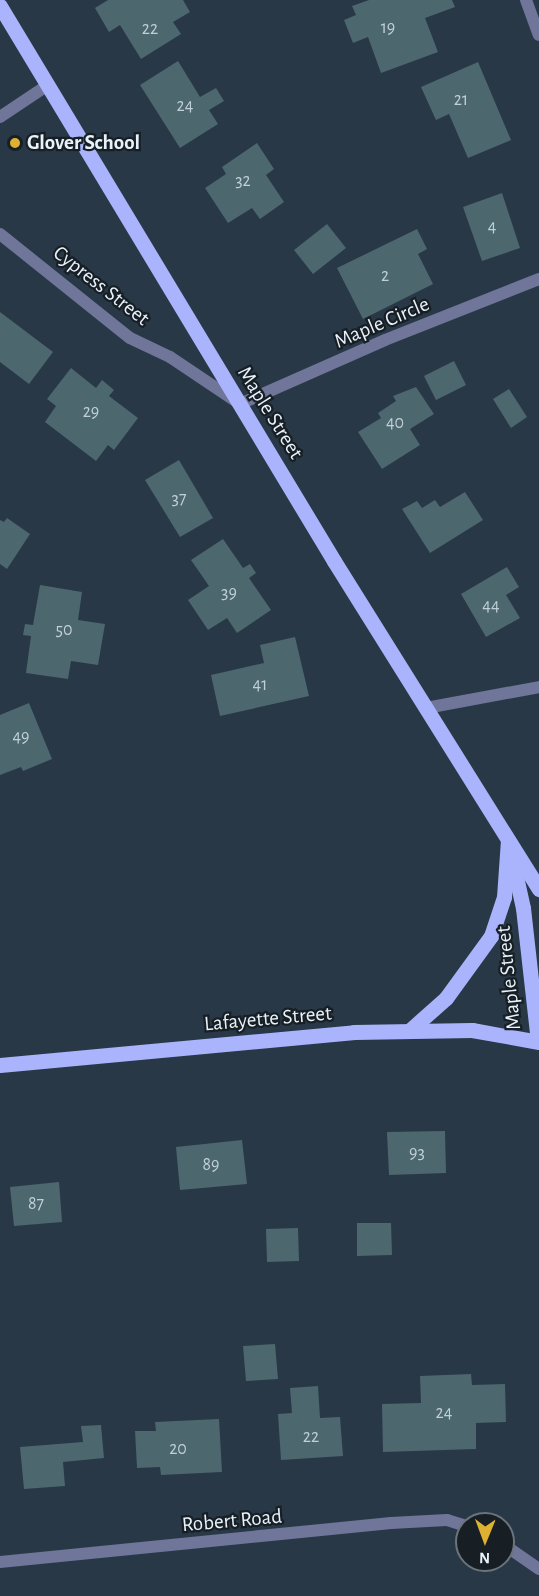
<!DOCTYPE html>
<style>
body{margin:0}
#map{position:relative;width:539px;height:1596px;overflow:hidden;background:#283847;font-family:"Alegreya Sans",sans-serif}
div>[style]{position:absolute}
[style*='--x']{left:calc(var(--x)*1px);top:calc(var(--y)*1px);width:calc(var(--w)*1px);rotate:calc(var(--a)*1deg)}
.building>*{inset:0;background:#4c676e}
.lane>*{height:12px;margin:-6px;padding:0 6px;transform-origin:6px;border-radius:6px;background:#707699}
.street>*{height:12px;margin:-6px;padding:0 6px;transform-origin:6px;border-radius:6px;background:#707699}
.primary>*{height:15px;margin:-7.5px;padding:0 7.5px;transform-origin:7.5px;border-radius:7.5px;background:#aab4fc}
.dots>*{width:16px;height:16px;translate:-50% -50%;box-sizing:border-box;border:3px solid #171f25;border-radius:50%}
span{translate:-50% -50%;white-space:nowrap;text-align:center;line-height:1.15;-webkit-text-stroke:4.5px #171f25;paint-order:stroke}
.number-label{font-size:18px;color:#c1cfd8}
.number-label span{-webkit-text-stroke-width:0}
.poi-label{font-size:21px;color:#e8f2fb;font-weight:700}
.left{translate:0 -50%;text-align:left}
.street-label{font-size:21px;color:#e8f2fb}
.north{position:absolute;left:455px;top:1512px;width:60px;height:60px;box-sizing:border-box;background:#171f25;border:2px solid #6b737b;border-radius:50%;rotate:181deg;font-size:16px;font-weight:700;line-height:24px;text-align:center;color:#e8f2fb}
.north::after{content:'';display:block;margin:auto;width:21px;height:27px;background:#dfb133;clip-path:polygon(50% 0,100% 100%,50% 72%,0 100%)}
</style>
<div id="map">
<div class="building">
<div style="clip-path:polygon(108px 0,183px 0,190px 12px,173px 22px,181px 34px,141px 59px,120px 25px,109px 32px,95px 8px)"></div>
<div style="clip-path:polygon(369px 0,452px 0,455px 7px,425px 18px,438px 52px,381px 73px,368px 37px,353px 43px,344px 20px,356px 15px,352px 6px)"></div>
<div style="clip-path:polygon(178px 61px,200px 97px,216px 88px,224px 101px,209px 110px,218px 124px,180px 148px,140px 85px)"></div>
<div style="clip-path:polygon(478px 62px,511px 140px,468px 158px,449px 114px,436px 120px,421px 87px)"></div>
<div style="clip-path:polygon(257px 143px,274px 169px,266px 175px,284px 202px,260px 219px,252px 208px,228px 223px,205px 188px,226px 174px,222px 167px)"></div>
<div style="clip-path:polygon(502px 193px,520px 248px,482px 261px,463px 207px)"></div>
<div style="clip-path:polygon(327px 224px,346px 248px,313px 274px,294px 250px)"></div>
<div style="clip-path:polygon(417px 229px,427px 249px,418px 254px,433px 284px,363px 319px,337px 268px)"></div>
<div style="clip-path:polygon(0 312px,53px 352px,29px 384px,0 362px)"></div>
<div style="clip-path:polygon(454px 361px,466px 385px,436px 400px,424px 376px)"></div>
<div style="clip-path:polygon(71px 368px,96px 388px,102px 380px,114px 390px,109px 396px,138px 418px,114px 450px,108px 445px,96px 461px,45px 422px,56px 406px,47px 399px)"></div>
<div style="clip-path:polygon(416px 387px,434px 414px,410px 429px,420px 445px,382px 469px,358px 432px,381px 418px,378px 413px,396px 401px,393px 396px)"></div>
<div style="clip-path:polygon(509px 389px,527px 417px,511px 428px,493px 399px)"></div>
<div style="clip-path:polygon(179px 460px,213px 518px,180px 537px,145px 480px)"></div>
<div style="clip-path:polygon(465px 492px,483px 520px,430px 553px,402px 509px,417px 501px,422px 508px,435px 500px,440px 507px)"></div>
<div style="clip-path:polygon(7px 518px,30px 534px,7px 569px,0 564px,0 520px,4px 522px)"></div>
<div style="clip-path:polygon(223px 539px,243px 568px,250px 564px,256px 573px,249px 578px,271px 610px,237px 633px,227px 618px,208px 630px,188px 600px,209px 586px,191px 560px)"></div>
<div style="clip-path:polygon(507px 567px,519px 587px,506px 595px,520px 618px,486px 637px,461px 594px)"></div>
<div style="clip-path:polygon(40px 585px,82px 592px,78px 620px,105px 624px,98px 665px,71px 661px,68px 679px,26px 673px,31px 636px,23px 635px,25px 624px,33px 625px)"></div>
<div style="clip-path:polygon(295px 637px,309px 696px,220px 716px,211px 675px,264px 663px,260px 645px)"></div>
<div style="clip-path:polygon(29px 703px,52px 759px,23px 771px,21px 767px,0 775px,0 715px)"></div>
<div style="clip-path:polygon(445px 1131px,446px 1173px,389px 1175px,387px 1132px)"></div>
<div style="clip-path:polygon(242px 1140px,247px 1184px,180px 1190px,176px 1147px)"></div>
<div style="clip-path:polygon(59px 1182px,62px 1222px,14px 1226px,10px 1187px)"></div>
<div style="clip-path:polygon(357px 1223px,391px 1223px,392px 1255px,357px 1256px)"></div>
<div style="clip-path:polygon(298px 1228px,299px 1261px,267px 1262px,266px 1229px)"></div>
<div style="clip-path:polygon(275px 1344px,278px 1379px,246px 1381px,243px 1346px)"></div>
<div style="clip-path:polygon(471px 1374px,472px 1385px,505px 1384px,506px 1422px,476px 1423px,476px 1449px,383px 1452px,382px 1404px,421px 1403px,420px 1376px)"></div>
<div style="clip-path:polygon(318px 1386px,320px 1418px,340px 1417px,343px 1456px,281px 1460px,278px 1414px,292px 1413px,290px 1388px)"></div>
<div style="clip-path:polygon(219px 1419px,222px 1472px,161px 1475px,160px 1467px,137px 1468px,135px 1431px,156px 1431px,155px 1422px)"></div>
<div style="clip-path:polygon(101px 1425px,104px 1458px,63px 1462px,65px 1486px,24px 1489px,20px 1447px,83px 1442px,81px 1426px)"></div>
</div>
<div class="lane">
<div style="--x:0;--y:117;--w:58;--a:-33.7"></div>
</div>
<div class="street">
<div style="--x:526;--y:0;--w:37;--a:70"></div>
<div style="--x:0;--y:234;--w:166;--a:38.7"></div>
<div style="--x:130;--y:338;--w:44;--a:25.4"></div>
<div style="--x:170;--y:357;--w:84;--a:33.9"></div>
<div style="--x:240;--y:404;--w:158;--a:-23.8"></div>
<div style="--x:385;--y:340;--w:166;--a:-21.6"></div>
<div style="--x:426;--y:708;--w:115;--a:-10.5"></div>
<div style="--x:503;--y:1544;--w:44;--a:34.8"></div>
<div style="--x:0;--y:1562;--w:393;--a:-5.7"></div>
<div style="--x:391;--y:1523;--w:56;--a:-3.1"></div>
<div style="--x:447;--y:1520;--w:21;--a:17"></div>
</div>
<div class="primary">
<div style="--x:0;--y:6;--w:648;--a:58.96"></div>
<div style="--x:334;--y:561;--w:387;--a:58"></div>
<div style="--x:512;--y:858;--w:51;--a:77.6"></div>
<div style="--x:523;--y:908;--w:134;--a:83.6"></div>
<div style="--x:410;--y:1030;--w:48;--a:-41.6"></div>
<div style="--x:446;--y:998;--w:77;--a:-54"></div>
<div style="--x:491;--y:936;--w:41;--a:-71.6"></div>
<div style="--x:504;--y:897;--w:57;--a:-86"></div>
<div style="--x:0;--y:1065;--w:356;--a:-5.3"></div>
<div style="--x:354;--y:1032;--w:118;--a:-1"></div>
<div style="--x:472;--y:1030;--w:68;--a:10.2"></div>
</div>
<div class="dots">
<div style="left:15px;top:143px;background:#dfb133"></div>
</div>
<div class="number-label">
<span style="left:388px;top:28px">19</span>
<span style="left:150px;top:29px">22</span>
<span style="left:461px;top:100px">21</span>
<span style="left:185px;top:106px">24</span>
<span style="left:243px;top:181px">32</span>
<span style="left:492px;top:227px">4</span>
<span style="left:385px;top:276px">2</span>
<span style="left:91px;top:412px">29</span>
<span style="left:395px;top:423px">40</span>
<span style="left:179px;top:499px">37</span>
<span style="left:229px;top:593px">39</span>
<span style="left:491px;top:606px">44</span>
<span style="left:64px;top:630px">50</span>
<span style="left:260px;top:685px">41</span>
<span style="left:21px;top:737px">49</span>
<span style="left:417px;top:1153px">93</span>
<span style="left:211px;top:1165px">89</span>
<span style="left:36px;top:1204px">87</span>
<span style="left:444px;top:1413px">24</span>
<span style="left:311px;top:1437px">22</span>
<span style="left:178px;top:1449px">20</span>
</div>
<div class="poi-label">
<span class="left" style="left:27px;top:143px">Glover School</span>
</div>
<div class="street-label">
<span style="left:101px;top:286px;rotate:38deg">Cypress Street</span>
<span style="left:382px;top:323px;rotate:-23deg">Maple Circle</span>
<span style="left:270px;top:413px;rotate:58deg">Maple Street</span>
<span style="left:509px;top:978px;rotate:-96deg">Maple Street</span>
<span style="left:268px;top:1019px;rotate:-5deg">Lafayette Street</span>
<span style="left:232px;top:1521px;rotate:-5deg">Robert Road</span>
</div>
<div class="north">N</div>
</div>
